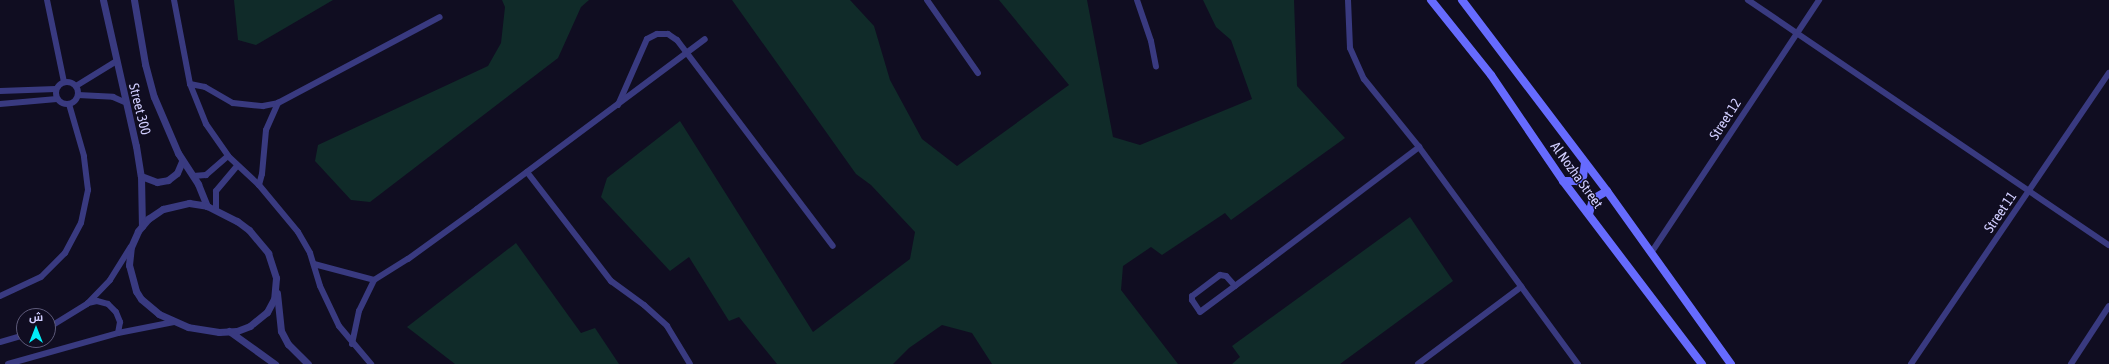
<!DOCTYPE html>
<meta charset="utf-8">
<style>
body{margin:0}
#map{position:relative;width:2109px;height:364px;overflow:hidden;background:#100d21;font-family:"Asap Condensed",Cairo,sans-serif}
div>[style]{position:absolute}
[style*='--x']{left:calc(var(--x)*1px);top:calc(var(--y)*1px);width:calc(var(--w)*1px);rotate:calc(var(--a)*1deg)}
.green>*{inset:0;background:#102b29}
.minor>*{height:6px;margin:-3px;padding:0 3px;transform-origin:3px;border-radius:3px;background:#393a80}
.minor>.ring{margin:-3px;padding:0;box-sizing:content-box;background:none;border:6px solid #393a80;border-radius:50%}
.tertiary>*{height:7px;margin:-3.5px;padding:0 3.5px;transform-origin:3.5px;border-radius:3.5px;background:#393a80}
.secondary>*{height:8px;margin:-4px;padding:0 4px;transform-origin:4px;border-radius:4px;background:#666bfe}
span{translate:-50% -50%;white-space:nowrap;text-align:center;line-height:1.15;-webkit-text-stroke:3px #100d21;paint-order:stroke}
.street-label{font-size:14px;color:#d1ceff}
.north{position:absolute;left:16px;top:308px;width:40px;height:40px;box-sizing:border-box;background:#100d21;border:1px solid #5d5a7a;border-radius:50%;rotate:0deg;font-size:11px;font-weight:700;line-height:16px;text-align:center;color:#d1ceff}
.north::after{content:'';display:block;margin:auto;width:14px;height:18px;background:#01edf7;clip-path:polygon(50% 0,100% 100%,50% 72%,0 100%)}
</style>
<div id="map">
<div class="green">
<div style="clip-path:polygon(234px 0,333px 0,256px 45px,238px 40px)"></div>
<div style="clip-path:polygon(502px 0,589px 0,581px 7px,558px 58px,370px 202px,351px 200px,315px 161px,318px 145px,488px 66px,501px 43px,505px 7px)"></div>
<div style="clip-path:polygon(732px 0,850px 0,874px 26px,890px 80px,922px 139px,957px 166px,1069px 85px,999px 0,1087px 0,1113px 137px,1140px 145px,1252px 99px,1231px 40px,1216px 27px,1203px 0,1294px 0,1297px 86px,1345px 138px,1231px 220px,1225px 213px,1162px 255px,1151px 247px,1123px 266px,1121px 290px,1178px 364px,992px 364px,972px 333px,942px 325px,909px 348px,893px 364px,777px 364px,739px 317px,729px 321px,689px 257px,670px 271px,601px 197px,607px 178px,680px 121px,813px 332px,910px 259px,915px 232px,871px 185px,856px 174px)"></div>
<div style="clip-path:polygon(1410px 217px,1453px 281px,1340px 364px,1232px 364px,1240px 357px,1232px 346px)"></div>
<div style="clip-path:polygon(516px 243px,581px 333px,595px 328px,619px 364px,455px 364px,407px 327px)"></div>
</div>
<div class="minor">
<div style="--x:47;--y:0;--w:84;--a:78.3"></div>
<div style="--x:174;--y:0;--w:86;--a:79.2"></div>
<div style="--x:190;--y:84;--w:43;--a:68.2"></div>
<div style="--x:206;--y:124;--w:39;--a:55"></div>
<div style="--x:228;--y:156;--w:42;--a:43.1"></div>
<div style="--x:259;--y:185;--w:61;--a:50.3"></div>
<div style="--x:298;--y:232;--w:24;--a:60"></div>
<div style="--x:310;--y:253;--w:34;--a:73"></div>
<div style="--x:320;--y:286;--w:44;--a:64.6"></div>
<div style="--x:339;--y:326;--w:50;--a:49.9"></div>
<div style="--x:927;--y:0;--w:89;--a:55.1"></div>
<div style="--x:1137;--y:0;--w:43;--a:71.1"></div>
<div style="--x:1151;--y:41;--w:26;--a:79"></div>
<div style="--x:1348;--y:0;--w:48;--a:87.6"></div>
<div style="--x:1350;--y:48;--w:34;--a:66"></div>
<div style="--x:1364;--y:79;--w:87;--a:51"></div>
<div style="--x:1419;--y:147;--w:269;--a:53.8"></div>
<div style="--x:1748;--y:0;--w:436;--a:34.2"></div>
<div class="ring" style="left:56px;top:82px;width:16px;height:16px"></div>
<div style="--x:190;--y:84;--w:15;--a:11"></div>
<div style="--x:205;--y:87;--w:32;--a:30"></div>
<div style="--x:233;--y:103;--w:30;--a:6"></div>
<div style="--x:263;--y:106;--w:15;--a:-11"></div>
<div style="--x:278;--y:103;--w:183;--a:-28"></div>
<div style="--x:76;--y:86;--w:46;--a:-31.6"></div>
<div style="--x:0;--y:91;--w:56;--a:-2"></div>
<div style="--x:78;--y:95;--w:35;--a:3"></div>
<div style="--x:113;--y:97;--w:12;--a:24"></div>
<div style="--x:0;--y:104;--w:57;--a:-5"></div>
<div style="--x:618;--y:105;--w:72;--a:-66.3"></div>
<div style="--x:647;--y:39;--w:11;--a:-27"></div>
<div style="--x:657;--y:34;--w:11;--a:0"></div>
<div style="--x:668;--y:34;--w:11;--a:34"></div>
<div style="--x:677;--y:40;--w:258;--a:52.9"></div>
<div style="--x:527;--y:172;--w:138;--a:52.4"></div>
<div style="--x:611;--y:281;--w:41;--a:36"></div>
<div style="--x:644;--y:305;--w:31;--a:42"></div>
<div style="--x:667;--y:326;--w:44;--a:58.8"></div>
<div style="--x:193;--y:176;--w:13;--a:-4"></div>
<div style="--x:206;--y:175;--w:29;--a:-41"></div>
<div style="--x:259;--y:185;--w:11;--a:-75"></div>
<div style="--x:262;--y:174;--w:44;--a:-84.8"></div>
<div style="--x:266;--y:130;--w:30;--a:-66"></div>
<div style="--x:216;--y:210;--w:19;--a:-90"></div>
<div style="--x:216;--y:191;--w:33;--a:-50"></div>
<div style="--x:1651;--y:253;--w:304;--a:-56.4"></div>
<div style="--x:314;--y:264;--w:62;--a:14.9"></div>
<div style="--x:1235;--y:286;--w:13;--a:-132"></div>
<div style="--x:1226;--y:276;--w:6;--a:-171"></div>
<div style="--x:1220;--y:275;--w:35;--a:143"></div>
<div style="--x:1192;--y:296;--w:4;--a:90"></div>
<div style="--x:1192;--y:300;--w:14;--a:56"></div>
<div style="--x:1200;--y:312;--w:84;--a:-36.7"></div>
<div style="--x:1267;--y:262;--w:191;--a:-37.1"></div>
<div style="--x:0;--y:296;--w:45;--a:-24.9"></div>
<div style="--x:41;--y:277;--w:34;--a:-45"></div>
<div style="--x:65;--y:253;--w:34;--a:-62"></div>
<div style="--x:81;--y:223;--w:34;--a:-78"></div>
<div style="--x:88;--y:190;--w:34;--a:-97"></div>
<div style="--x:84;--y:156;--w:54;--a:-106.1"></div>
<div style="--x:88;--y:303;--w:9;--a:-13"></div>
<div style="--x:97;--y:301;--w:11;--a:15"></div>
<div style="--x:108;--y:304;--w:11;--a:45"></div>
<div style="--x:116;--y:312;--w:11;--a:68"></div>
<div style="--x:120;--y:322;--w:11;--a:100"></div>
<div style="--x:48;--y:328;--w:46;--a:-31.6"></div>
<div style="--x:87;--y:304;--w:33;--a:-46"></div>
<div style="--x:110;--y:280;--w:39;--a:-58"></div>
<div style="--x:0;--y:342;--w:25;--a:-16"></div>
<div style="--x:352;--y:344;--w:34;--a:-78"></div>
<div style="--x:359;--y:311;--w:34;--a:-64"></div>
<div style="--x:374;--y:280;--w:40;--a:-32"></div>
<div style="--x:408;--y:259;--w:85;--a:-35.9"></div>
<div style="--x:477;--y:209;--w:284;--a:-36.7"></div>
<div style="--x:8;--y:364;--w:114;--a:-15.7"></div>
<div style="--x:118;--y:333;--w:57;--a:-11.1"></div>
<div style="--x:1418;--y:364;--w:129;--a:-36.8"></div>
<div style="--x:1911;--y:364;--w:352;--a:-55.8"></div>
<div style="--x:2071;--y:364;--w:69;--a:-56.8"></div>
</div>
<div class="tertiary">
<div style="--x:103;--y:0;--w:150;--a:77.3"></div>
<div style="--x:136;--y:146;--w:30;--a:81"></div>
<div style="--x:141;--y:176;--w:50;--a:88.9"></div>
<div style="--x:134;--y:0;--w:65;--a:80.2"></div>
<div style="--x:145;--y:64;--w:34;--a:75"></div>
<div style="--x:154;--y:97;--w:61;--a:66.8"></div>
<div style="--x:178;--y:153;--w:37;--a:57"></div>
<div style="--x:198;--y:184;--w:24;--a:68"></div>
<div style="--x:141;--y:176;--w:17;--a:21"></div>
<div style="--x:157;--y:182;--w:11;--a:-10"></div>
<div style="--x:168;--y:180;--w:11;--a:-38"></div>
<div style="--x:177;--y:173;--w:13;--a:-67"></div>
<div style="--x:189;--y:203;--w:18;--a:9"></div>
<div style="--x:207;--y:206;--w:34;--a:27"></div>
<div style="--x:237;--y:221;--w:15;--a:37"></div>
<div style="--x:249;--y:230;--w:30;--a:50"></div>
<div style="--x:268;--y:253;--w:26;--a:72"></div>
<div style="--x:276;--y:278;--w:21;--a:95"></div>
<div style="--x:274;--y:299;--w:15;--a:118"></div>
<div style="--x:267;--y:312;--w:22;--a:141"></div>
<div style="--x:250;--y:326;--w:14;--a:159"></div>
<div style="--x:237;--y:331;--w:18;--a:177"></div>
<div style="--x:219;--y:332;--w:31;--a:-171"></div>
<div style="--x:188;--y:327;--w:32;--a:-156"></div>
<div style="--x:159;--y:314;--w:23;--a:-140"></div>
<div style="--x:141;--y:299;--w:9;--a:-122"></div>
<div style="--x:136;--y:291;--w:27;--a:-105"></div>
<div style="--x:129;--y:265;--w:18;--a:-84"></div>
<div style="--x:131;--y:247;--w:17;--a:-66"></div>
<div style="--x:138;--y:231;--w:16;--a:-50"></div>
<div style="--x:148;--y:219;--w:18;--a:-34"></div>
<div style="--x:163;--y:209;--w:27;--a:-13"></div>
<div style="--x:277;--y:293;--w:38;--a:84"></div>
<div style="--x:281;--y:331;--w:15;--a:62"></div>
<div style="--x:288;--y:344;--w:28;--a:45"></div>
<div style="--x:229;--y:331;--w:57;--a:35.7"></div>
</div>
<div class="secondary">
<div style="--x:1431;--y:0;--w:96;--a:51.3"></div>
<div style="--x:1491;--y:75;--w:128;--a:55.8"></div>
<div style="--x:1563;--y:181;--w:230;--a:52.8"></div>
<div style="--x:1462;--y:0;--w:240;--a:52.8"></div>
<div style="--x:1607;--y:191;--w:213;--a:54.4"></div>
<div style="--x:1563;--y:181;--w:14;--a:0"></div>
<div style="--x:1577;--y:181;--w:8;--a:-40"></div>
<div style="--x:1583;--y:176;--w:13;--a:-81"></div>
<div style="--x:1589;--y:214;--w:16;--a:-75"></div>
<div style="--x:1593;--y:199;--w:16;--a:-30"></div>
</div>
<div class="street-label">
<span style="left:140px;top:109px;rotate:76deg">Street 300</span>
<span style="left:1725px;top:119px;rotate:-57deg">Street 12</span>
<span style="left:1577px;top:175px;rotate:54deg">Al Nozha Street</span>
<span style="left:2000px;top:212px;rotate:-56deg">Street 11</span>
</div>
<div class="north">ش</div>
</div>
